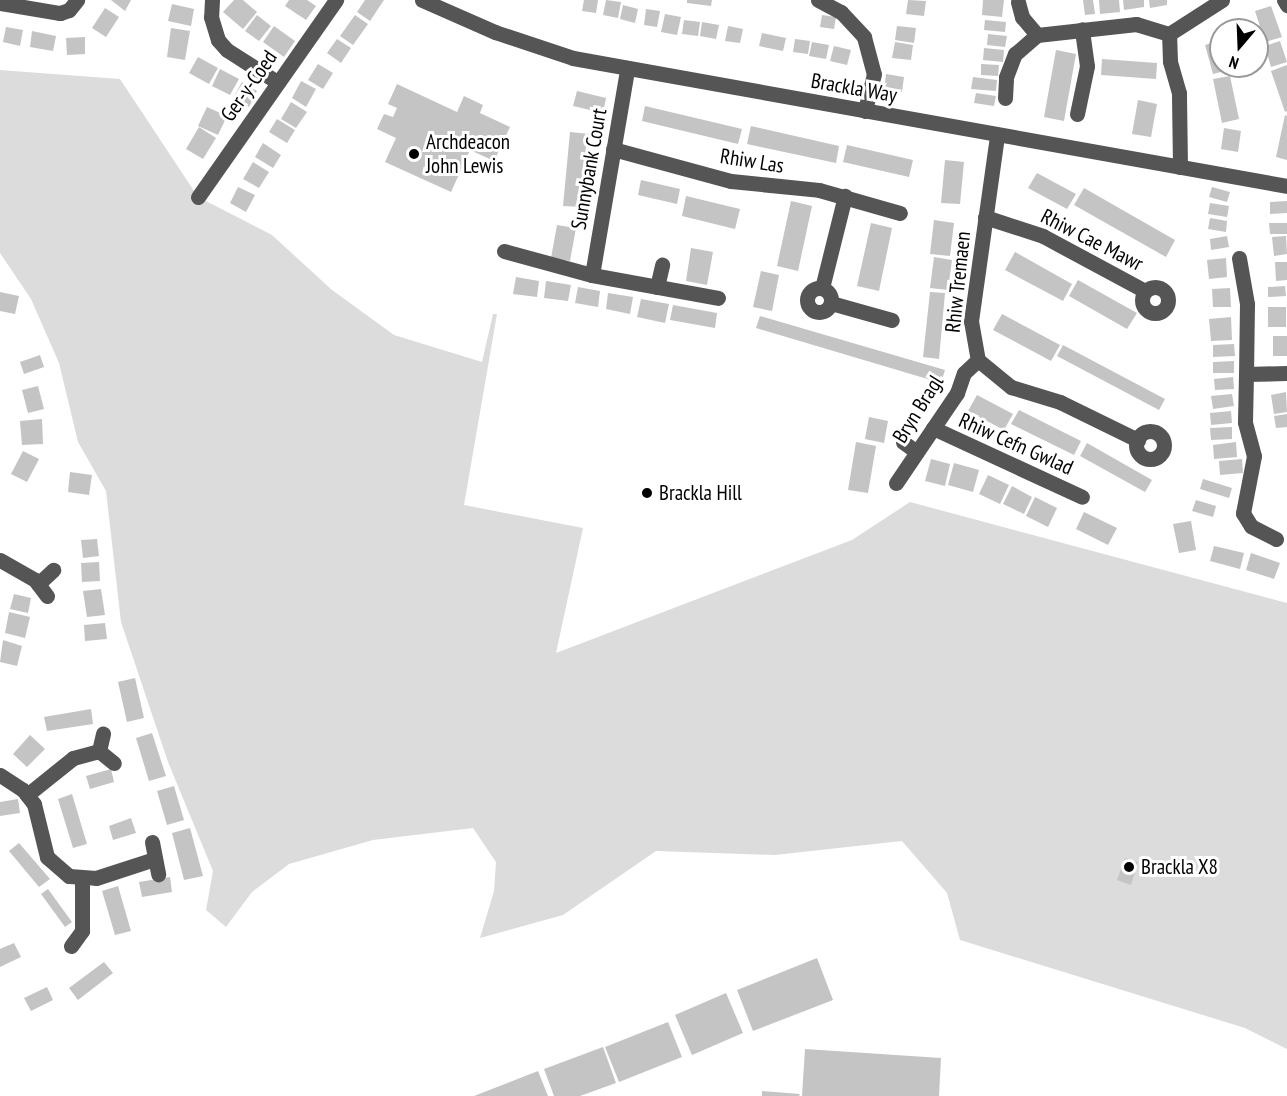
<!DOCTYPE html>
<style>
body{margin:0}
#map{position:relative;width:1287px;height:1096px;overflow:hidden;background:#fff;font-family:"PT Sans Narrow",sans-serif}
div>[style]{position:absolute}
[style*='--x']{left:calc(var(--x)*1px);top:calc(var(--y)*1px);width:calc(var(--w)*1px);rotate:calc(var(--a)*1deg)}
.green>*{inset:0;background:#dcdcdc}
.building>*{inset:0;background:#c4c4c4}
.minor>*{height:15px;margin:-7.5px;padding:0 7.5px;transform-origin:7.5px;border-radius:7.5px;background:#555}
.minor>.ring{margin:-7.5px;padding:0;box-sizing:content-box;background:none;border:15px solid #555;border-radius:50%}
.dots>*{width:16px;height:16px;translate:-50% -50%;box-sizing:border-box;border:3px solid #fff;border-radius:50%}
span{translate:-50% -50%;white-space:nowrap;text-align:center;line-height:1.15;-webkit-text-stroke:6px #fff;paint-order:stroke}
.street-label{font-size:21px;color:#000}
.poi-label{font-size:21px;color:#000}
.left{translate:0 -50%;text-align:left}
.north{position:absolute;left:1209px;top:18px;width:60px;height:60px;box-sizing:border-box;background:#fff;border:2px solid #999;border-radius:50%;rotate:199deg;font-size:16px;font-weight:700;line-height:24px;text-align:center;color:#000}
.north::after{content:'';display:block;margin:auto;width:21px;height:27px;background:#000;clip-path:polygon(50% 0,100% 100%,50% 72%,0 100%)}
</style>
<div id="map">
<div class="green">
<div style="clip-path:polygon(0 70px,120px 79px,198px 197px,272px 235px,332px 290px,394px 335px,482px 362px,493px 314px,497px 314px,464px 505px,583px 528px,556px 653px,852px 540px,910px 502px,1287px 603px,1287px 1049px,1245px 1028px,960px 940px,947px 893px,902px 841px,775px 855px,656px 851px,563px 915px,480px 938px,494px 891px,496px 862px,473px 828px,373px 840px,289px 864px,252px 892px,226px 927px,206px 910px,213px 871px,168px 762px,121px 622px,106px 491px,78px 442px,59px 363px,31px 299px,0 253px)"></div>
</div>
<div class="building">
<div style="clip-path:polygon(111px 0,131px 0,125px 11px)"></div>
<div style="clip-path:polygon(234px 0,243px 0,257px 12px,243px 29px,223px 12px)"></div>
<div style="clip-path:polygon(289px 0,307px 0,316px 6px,306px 20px,285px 6px)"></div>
<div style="clip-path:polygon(365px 0,384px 0,370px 21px,357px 12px)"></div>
<div style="clip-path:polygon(584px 0,598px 0,596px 13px,582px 11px)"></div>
<div style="clip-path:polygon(606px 0,621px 2px,618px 18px,603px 15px)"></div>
<div style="clip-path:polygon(687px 0,712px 0,711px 6px,687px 3px)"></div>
<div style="clip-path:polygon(908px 0,926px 1px,924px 16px,906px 14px)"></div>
<div style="clip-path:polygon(983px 0,1004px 0,1002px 17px,982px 15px)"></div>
<div style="clip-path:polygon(1083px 0,1093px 0,1095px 14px,1085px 15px)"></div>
<div style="clip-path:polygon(1099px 0,1119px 0,1120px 12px,1100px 14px)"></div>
<div style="clip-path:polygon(1123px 0,1144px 0,1144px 7px,1124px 10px)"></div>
<div style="clip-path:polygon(1149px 0,1167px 0,1167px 5px,1150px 8px)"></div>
<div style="clip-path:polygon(172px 4px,194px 9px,191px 26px,168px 21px)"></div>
<div style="clip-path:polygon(623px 5px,638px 9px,635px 23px,620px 19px)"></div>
<div style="clip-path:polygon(1271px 6px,1282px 37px,1265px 42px,1255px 11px)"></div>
<div style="clip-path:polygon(105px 8px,119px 17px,106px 37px,92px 28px)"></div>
<div style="clip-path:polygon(646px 9px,660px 11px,657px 27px,644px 25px)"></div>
<div style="clip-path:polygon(665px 14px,681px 17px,677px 35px,661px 32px)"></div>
<div style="clip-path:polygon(257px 15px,271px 26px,259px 41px,245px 31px)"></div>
<div style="clip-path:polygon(355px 15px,368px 24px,353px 45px,340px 36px)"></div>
<div style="clip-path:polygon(822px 15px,836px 17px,834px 29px,820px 27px)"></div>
<div style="clip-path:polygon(684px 20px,700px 22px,698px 36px,682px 34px)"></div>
<div style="clip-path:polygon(985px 20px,1006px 22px,1005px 32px,984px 30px)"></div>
<div style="clip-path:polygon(702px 22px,719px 25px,716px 39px,700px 36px)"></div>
<div style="clip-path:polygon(274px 26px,295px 41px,284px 57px,263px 42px)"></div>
<div style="clip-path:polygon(728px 26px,743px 29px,740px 43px,725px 41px)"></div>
<div style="clip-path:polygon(897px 26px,916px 28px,914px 43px,895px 40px)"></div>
<div style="clip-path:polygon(6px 27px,23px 30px,20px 46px,3px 42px)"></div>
<div style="clip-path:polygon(171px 28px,190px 31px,185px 60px,167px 57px)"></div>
<div style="clip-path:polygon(32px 31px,56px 36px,53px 51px,30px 47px)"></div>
<div style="clip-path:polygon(762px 33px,786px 38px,783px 51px,759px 46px)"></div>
<div style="clip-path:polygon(988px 34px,1007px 36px,1005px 47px,987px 45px)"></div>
<div style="clip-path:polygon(85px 37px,85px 54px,67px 55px,66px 38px)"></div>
<div style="clip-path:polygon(337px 39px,351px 48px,341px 63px,327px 53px)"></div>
<div style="clip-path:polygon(795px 39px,810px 41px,808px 54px,793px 52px)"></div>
<div style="clip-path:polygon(1221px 40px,1221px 66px,1228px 66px,1229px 70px,1213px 74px,1205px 45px)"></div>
<div style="clip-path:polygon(1280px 41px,1287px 62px,1271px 67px,1265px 46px)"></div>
<div style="clip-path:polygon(812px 42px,829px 45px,826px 59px,809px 56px)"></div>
<div style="clip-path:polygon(895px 42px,913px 45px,911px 60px,892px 58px)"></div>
<div style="clip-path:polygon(834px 46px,851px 50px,847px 65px,830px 61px)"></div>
<div style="clip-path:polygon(984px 48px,1004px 50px,1003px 62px,983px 60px)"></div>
<div style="clip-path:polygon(1056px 50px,1076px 54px,1064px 121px,1044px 117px)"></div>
<div style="clip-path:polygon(198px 57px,218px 68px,209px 84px,189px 73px)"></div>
<div style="clip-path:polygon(1102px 59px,1157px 63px,1156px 79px,1101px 75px)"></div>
<div style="clip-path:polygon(318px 64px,333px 73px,323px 89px,308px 80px)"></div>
<div style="clip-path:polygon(981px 64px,999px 65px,998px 76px,981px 75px)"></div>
<div style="clip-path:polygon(1287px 65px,1287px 111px,1285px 112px,1271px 71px)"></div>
<div style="clip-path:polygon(220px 69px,239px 79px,230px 95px,212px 86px)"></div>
<div style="clip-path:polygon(886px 74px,904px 77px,902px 92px,884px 90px)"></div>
<div style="clip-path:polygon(1230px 76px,1239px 119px,1222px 123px,1213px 79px)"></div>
<div style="clip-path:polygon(973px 77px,997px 80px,996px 91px,971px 89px)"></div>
<div style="clip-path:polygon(301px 81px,316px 89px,306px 107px,292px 98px)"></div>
<div style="clip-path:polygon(242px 82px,257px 91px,249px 107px,233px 98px)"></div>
<div style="clip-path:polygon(397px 84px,457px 112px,464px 96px,483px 105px,480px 113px,510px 127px,494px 161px,470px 150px,451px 192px,385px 162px,396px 138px,377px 129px,384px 114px,393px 117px,397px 108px,388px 104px)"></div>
<div style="clip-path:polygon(577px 91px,606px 98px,603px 113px,573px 106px)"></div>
<div style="clip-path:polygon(976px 93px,996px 96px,994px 106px,974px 103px)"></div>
<div style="clip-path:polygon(1138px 100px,1157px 104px,1151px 137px,1132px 134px)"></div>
<div style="clip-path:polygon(291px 102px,307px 112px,296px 128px,281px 119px)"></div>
<div style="clip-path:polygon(645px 106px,742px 129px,738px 144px,642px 121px)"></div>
<div style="clip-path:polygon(207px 107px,227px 116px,218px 135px,198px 126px)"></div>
<div style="clip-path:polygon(1285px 115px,1287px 116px,1287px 160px,1276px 157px)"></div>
<div style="clip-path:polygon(277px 119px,295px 130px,287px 143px,269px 132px)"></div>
<div style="clip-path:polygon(751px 126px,839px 146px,836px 163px,747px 144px)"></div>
<div style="clip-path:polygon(199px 127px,216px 138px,203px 159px,186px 149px)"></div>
<div style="clip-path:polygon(1224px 128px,1241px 131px,1238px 152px,1221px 149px)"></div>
<div style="clip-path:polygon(570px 132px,590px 134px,582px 207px,563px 206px)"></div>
<div style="clip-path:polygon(263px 143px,281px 155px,273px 168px,255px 157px)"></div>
<div style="clip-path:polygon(847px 145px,913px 160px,909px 177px,843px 162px)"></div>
<div style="clip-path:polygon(945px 160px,964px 162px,960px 204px,941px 203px)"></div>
<div style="clip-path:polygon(253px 162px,269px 172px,259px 188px,243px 179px)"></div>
<div style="clip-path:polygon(1037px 173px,1076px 194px,1067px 209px,1028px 188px)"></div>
<div style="clip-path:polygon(641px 180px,680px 189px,677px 204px,638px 195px)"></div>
<div style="clip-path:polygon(238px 187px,255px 195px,246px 212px,230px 203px)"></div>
<div style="clip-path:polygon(1212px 187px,1230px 192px,1227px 202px,1209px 197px)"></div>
<div style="clip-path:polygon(1084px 188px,1175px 240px,1166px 257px,1074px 205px)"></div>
<div style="clip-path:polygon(686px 196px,740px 209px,735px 229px,682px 216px)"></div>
<div style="clip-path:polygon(791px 201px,812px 206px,798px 271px,777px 266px)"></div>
<div style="clip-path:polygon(1287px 201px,1287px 213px,1270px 214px,1270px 202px)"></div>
<div style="clip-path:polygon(1210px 203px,1229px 206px,1227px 217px,1208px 214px)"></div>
<div style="clip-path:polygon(1210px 218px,1227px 221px,1226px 232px,1208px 229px)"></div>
<div style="clip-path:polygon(934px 220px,954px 223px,950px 256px,930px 254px)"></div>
<div style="clip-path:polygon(871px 223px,892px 228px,879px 291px,857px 286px)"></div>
<div style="clip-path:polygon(1269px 223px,1287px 223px,1287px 234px,1270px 234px)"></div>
<div style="clip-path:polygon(557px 225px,576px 228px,570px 261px,551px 258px)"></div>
<div style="clip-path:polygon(1227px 236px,1229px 247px,1211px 250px,1210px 239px)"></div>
<div style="clip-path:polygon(1286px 236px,1287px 254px,1274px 256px,1272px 237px)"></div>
<div style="clip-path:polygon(691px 248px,713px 252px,707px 285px,686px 281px)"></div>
<div style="clip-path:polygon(1015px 252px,1072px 284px,1063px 301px,1005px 270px)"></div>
<div style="clip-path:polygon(934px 257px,952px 260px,948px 290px,930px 288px)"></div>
<div style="clip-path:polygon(1226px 258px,1227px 277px,1209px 279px,1207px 260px)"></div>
<div style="clip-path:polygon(1275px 262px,1287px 262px,1287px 280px,1276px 281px)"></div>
<div style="clip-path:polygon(761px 271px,779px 275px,772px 311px,753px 307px)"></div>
<div style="clip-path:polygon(516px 277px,539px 281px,537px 297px,513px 294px)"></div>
<div style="clip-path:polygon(1078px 280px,1137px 313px,1127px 329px,1069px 296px)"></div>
<div style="clip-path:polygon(546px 281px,571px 285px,568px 301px,544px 298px)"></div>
<div style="clip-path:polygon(1285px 286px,1286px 296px,1268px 297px,1268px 287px)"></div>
<div style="clip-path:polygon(578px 287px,600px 291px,598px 307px,575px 303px)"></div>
<div style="clip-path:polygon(1230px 288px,1231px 307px,1213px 307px,1212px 289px)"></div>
<div style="clip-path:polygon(0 292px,19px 296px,15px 314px,0 311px)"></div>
<div style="clip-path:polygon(930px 292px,945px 293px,939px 359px,923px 357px)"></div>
<div style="clip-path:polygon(608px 293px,633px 297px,630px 314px,606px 309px)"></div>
<div style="clip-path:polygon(641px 299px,669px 304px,665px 323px,637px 317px)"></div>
<div style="clip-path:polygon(673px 305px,717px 313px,715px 328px,670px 320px)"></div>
<div style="clip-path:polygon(1268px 307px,1286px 307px,1286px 327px,1268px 327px)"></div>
<div style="clip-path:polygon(1002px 314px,1060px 345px,1051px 361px,993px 330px)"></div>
<div style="clip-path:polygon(760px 316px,945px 370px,941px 383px,756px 328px)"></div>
<div style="clip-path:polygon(1231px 317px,1232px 340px,1211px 341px,1209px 319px)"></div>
<div style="clip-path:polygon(1273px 336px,1287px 336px,1287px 356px,1273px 356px)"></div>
<div style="clip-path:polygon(1234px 344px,1235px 356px,1213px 357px,1213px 345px)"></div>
<div style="clip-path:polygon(1063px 345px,1165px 399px,1159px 410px,1057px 356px)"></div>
<div style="clip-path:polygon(40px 355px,44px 367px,24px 374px,20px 362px)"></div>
<div style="clip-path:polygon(1234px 361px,1234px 373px,1213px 373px,1213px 362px)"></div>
<div style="clip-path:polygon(1233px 377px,1234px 389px,1215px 390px,1214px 379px)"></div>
<div style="clip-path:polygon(38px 386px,44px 409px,28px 413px,22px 390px)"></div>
<div style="clip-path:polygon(1286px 392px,1287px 412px,1274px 414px,1271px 395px)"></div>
<div style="clip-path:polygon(1232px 394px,1234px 406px,1213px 409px,1211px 396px)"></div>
<div style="clip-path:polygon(977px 395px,1013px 414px,1004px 430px,968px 411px)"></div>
<div style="clip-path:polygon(1019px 410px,1081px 441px,1074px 455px,1011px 424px)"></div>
<div style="clip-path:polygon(1231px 411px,1232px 423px,1211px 425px,1210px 413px)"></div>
<div style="clip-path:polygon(1287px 414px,1287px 427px,1276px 428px,1274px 416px)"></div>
<div style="clip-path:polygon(869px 417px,888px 421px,884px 443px,865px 439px)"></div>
<div style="clip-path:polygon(42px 419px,43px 444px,22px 445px,20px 421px)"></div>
<div style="clip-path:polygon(1232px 427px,1232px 439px,1211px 440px,1210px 428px)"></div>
<div style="clip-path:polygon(856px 442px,876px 446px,868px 493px,848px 490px)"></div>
<div style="clip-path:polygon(1236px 442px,1237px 457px,1214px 459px,1213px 445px)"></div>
<div style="clip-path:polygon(1087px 443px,1152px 480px,1145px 492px,1080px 456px)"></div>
<div style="clip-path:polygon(23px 451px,39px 459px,27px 482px,11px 474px)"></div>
<div style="clip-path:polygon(931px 459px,950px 464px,945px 486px,925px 481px)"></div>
<div style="clip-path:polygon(1242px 459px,1243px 473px,1220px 475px,1219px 461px)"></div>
<div style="clip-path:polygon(954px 463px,979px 470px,973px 492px,948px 485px)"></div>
<div style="clip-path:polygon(70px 472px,92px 475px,89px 495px,68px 492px)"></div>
<div style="clip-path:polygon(988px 475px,1009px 485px,1000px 504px,979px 494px)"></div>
<div style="clip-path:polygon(1203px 479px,1232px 488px,1229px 498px,1200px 489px)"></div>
<div style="clip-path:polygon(1012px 486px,1032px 497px,1024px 514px,1003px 504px)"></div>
<div style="clip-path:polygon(1035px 497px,1057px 508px,1048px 527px,1026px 516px)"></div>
<div style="clip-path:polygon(1196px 500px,1216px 506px,1213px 517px,1192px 511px)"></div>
<div style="clip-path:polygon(1084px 512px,1117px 528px,1108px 545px,1076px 529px)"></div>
<div style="clip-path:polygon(1191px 521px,1196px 550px,1179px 553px,1173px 524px)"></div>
<div style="clip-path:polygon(97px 539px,99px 556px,83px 558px,81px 540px)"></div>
<div style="clip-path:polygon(1214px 546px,1244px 553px,1240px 569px,1210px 561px)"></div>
<div style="clip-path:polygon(1251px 553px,1280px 563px,1274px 579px,1246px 570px)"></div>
<div style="clip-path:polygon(99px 562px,100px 581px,82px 582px,81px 563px)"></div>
<div style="clip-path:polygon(101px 589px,105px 615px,87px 617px,83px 591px)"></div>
<div style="clip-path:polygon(14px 594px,31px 598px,28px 613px,10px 609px)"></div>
<div style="clip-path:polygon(9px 612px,30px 617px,25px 638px,5px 633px)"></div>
<div style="clip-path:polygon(105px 623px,107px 639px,85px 641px,84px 625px)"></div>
<div style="clip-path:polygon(3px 640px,22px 646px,17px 666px,0 662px)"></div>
<div style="clip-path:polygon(135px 678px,144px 718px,127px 722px,118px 682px)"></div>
<div style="clip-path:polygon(91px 709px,93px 724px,47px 731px,44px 717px)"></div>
<div style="clip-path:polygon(152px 733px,166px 776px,149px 781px,136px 738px)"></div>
<div style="clip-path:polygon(30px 735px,45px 749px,27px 767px,13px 754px)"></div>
<div style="clip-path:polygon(111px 769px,114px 782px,90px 789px,86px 776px)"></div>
<div style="clip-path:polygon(174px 786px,184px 820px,167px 825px,157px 791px)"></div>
<div style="clip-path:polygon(72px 794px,87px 844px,73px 848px,58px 799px)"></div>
<div style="clip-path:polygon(18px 799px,20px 813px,0 816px,0 802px)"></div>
<div style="clip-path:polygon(131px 818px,136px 833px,113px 840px,109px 826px)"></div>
<div style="clip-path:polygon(190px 828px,203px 876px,184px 880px,172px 833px)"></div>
<div style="clip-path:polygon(19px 843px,50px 879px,39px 887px,9px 851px)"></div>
<div style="clip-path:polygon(1125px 858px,1138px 862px,1131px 885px,1117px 880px)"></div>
<div style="clip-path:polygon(170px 877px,172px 892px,142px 897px,139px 882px)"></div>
<div style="clip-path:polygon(118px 886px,131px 931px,115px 935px,102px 891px)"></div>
<div style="clip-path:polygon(48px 889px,72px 922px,65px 927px,41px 894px)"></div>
<div style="clip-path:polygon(14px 943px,21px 957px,0 967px,0 949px)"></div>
<div style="clip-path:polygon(817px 958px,833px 1000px,753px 1031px,737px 990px)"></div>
<div style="clip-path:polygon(104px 962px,113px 973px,78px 1000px,69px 988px)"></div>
<div style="clip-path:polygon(47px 987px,53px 1000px,31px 1011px,24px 998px)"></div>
<div style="clip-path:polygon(726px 993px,743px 1033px,692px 1055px,675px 1015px)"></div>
<div style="clip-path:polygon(668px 1022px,682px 1057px,619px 1082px,605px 1047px)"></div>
<div style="clip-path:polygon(603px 1047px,616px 1083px,580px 1096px,554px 1096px,544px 1069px)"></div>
<div style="clip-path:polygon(805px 1049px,941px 1058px,939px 1096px,802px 1096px)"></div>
<div style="clip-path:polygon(538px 1071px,548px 1096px,474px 1096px)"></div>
<div style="clip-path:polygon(762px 1091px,800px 1094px,799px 1096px,762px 1096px)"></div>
</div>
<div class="minor">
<div style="--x:212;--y:0;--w:17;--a:93"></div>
<div style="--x:211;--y:17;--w:24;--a:73"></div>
<div style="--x:218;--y:40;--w:13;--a:48"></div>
<div style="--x:227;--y:50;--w:59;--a:32.6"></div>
<div style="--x:422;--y:0;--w:80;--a:23.7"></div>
<div style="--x:495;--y:32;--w:82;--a:18.4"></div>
<div style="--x:573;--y:58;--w:725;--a:10.16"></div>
<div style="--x:818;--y:0;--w:26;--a:28"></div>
<div style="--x:841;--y:12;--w:34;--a:47"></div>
<div style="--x:864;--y:37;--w:38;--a:75"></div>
<div style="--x:874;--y:74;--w:38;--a:104"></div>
<div style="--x:1284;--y:0;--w:6;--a:59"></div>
<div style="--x:1018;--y:2;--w:16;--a:75"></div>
<div style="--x:1022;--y:17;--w:23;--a:50"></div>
<div style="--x:0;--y:3;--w:61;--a:9.5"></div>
<div style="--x:60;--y:13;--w:9;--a:-18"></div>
<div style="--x:69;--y:10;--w:13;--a:-51"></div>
<div style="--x:1005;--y:98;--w:21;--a:-87"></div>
<div style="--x:1006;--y:77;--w:25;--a:-69"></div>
<div style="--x:1015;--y:54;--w:29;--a:-41"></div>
<div style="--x:1037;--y:35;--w:100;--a:-6.3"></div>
<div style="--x:1136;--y:24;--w:34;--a:17"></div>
<div style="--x:1077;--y:114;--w:49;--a:-78.2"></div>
<div style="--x:1087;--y:66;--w:37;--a:-98"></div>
<div style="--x:997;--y:136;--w:187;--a:98"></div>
<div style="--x:971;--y:321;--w:40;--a:80"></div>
<div style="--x:978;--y:360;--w:43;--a:39.3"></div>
<div style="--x:1011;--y:387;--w:51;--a:17"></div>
<div style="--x:1060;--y:402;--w:87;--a:26"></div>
<div style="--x:613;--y:149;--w:122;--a:15.2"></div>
<div style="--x:731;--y:181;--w:88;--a:5.8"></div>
<div style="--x:819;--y:190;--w:84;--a:15.9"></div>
<div style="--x:1180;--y:167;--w:74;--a:-90.8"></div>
<div style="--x:1179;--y:93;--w:33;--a:-106"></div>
<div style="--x:1170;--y:61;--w:27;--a:-92"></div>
<div style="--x:1169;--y:34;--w:63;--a:-32.7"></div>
<div style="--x:198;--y:197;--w:241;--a:-55"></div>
<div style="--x:985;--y:217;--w:61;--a:18.1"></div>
<div style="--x:1043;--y:236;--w:116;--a:28.3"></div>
<div style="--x:504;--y:251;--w:91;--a:15.3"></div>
<div style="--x:592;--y:275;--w:128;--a:10.3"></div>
<div style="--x:1239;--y:258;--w:47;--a:80.1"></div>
<div style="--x:1247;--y:304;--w:70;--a:90.8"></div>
<div style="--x:592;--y:275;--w:208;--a:-80.3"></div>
<div class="ring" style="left:1142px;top:287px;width:11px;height:11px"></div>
<div style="--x:657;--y:287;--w:23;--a:-77"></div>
<div class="ring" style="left:807px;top:288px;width:9px;height:9px"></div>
<div style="--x:822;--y:288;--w:95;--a:-76"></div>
<div style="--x:831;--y:303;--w:63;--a:15.6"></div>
<div style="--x:933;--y:428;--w:164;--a:24.8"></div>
<div class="ring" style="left:1136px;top:431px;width:13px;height:13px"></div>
<div style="--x:903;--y:442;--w:17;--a:36"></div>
<div style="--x:896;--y:483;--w:109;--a:-55.9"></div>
<div style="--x:957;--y:393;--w:21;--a:-71"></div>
<div style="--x:964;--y:373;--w:19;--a:-43"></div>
<div style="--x:1276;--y:539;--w:28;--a:-153"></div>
<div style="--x:1251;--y:526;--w:15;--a:-122"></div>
<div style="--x:1243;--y:513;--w:58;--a:-79.1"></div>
<div style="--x:1254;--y:456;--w:35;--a:-105"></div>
<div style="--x:1245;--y:422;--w:48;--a:-88.8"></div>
<div style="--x:1246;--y:374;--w:41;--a:-1.4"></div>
<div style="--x:0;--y:560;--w:40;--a:29.7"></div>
<div style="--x:35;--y:580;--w:20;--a:53"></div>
<div style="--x:38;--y:584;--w:21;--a:-43"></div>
<div style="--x:99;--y:751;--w:19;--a:39"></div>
<div style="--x:0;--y:775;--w:27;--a:33"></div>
<div style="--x:23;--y:790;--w:18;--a:52"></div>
<div style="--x:34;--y:804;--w:55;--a:76.2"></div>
<div style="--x:47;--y:857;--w:29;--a:41"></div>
<div style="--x:69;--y:876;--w:27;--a:4"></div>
<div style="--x:96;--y:878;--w:61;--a:-18.1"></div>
<div style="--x:27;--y:795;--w:59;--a:-38.8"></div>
<div style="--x:73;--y:758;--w:27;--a:-15"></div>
<div style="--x:99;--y:751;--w:18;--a:-77"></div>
<div style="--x:152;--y:842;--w:33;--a:79"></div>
<div style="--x:71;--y:946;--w:19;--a:-54"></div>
<div style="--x:82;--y:931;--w:52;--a:-90"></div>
</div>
<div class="dots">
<div style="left:414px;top:154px;background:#000"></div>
<div style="left:647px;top:493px;background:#000"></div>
<div style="left:1129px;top:867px;background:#000"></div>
</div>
<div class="street-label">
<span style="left:249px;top:86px;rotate:-55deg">Ger-y-Coed</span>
<span style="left:854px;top:88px;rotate:10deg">Brackla Way</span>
<span style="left:752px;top:161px;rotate:9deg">Rhiw Las</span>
<span style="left:589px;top:169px;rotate:-80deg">Sunnybank Court</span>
<span style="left:1092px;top:240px;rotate:27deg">Rhiw Cae Mawr</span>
<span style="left:958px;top:282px;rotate:-84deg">Rhiw Tremaen</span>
<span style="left:918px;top:409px;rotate:-58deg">Bryn Bragl</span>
<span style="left:1016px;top:444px;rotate:24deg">Rhiw Cefn Gwlad</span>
</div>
<div class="poi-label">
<span class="left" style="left:426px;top:154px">Archdeacon<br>John Lewis</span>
<span class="left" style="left:659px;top:493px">Brackla Hill</span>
<span class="left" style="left:1141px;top:867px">Brackla X8</span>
</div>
<div class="north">N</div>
</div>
